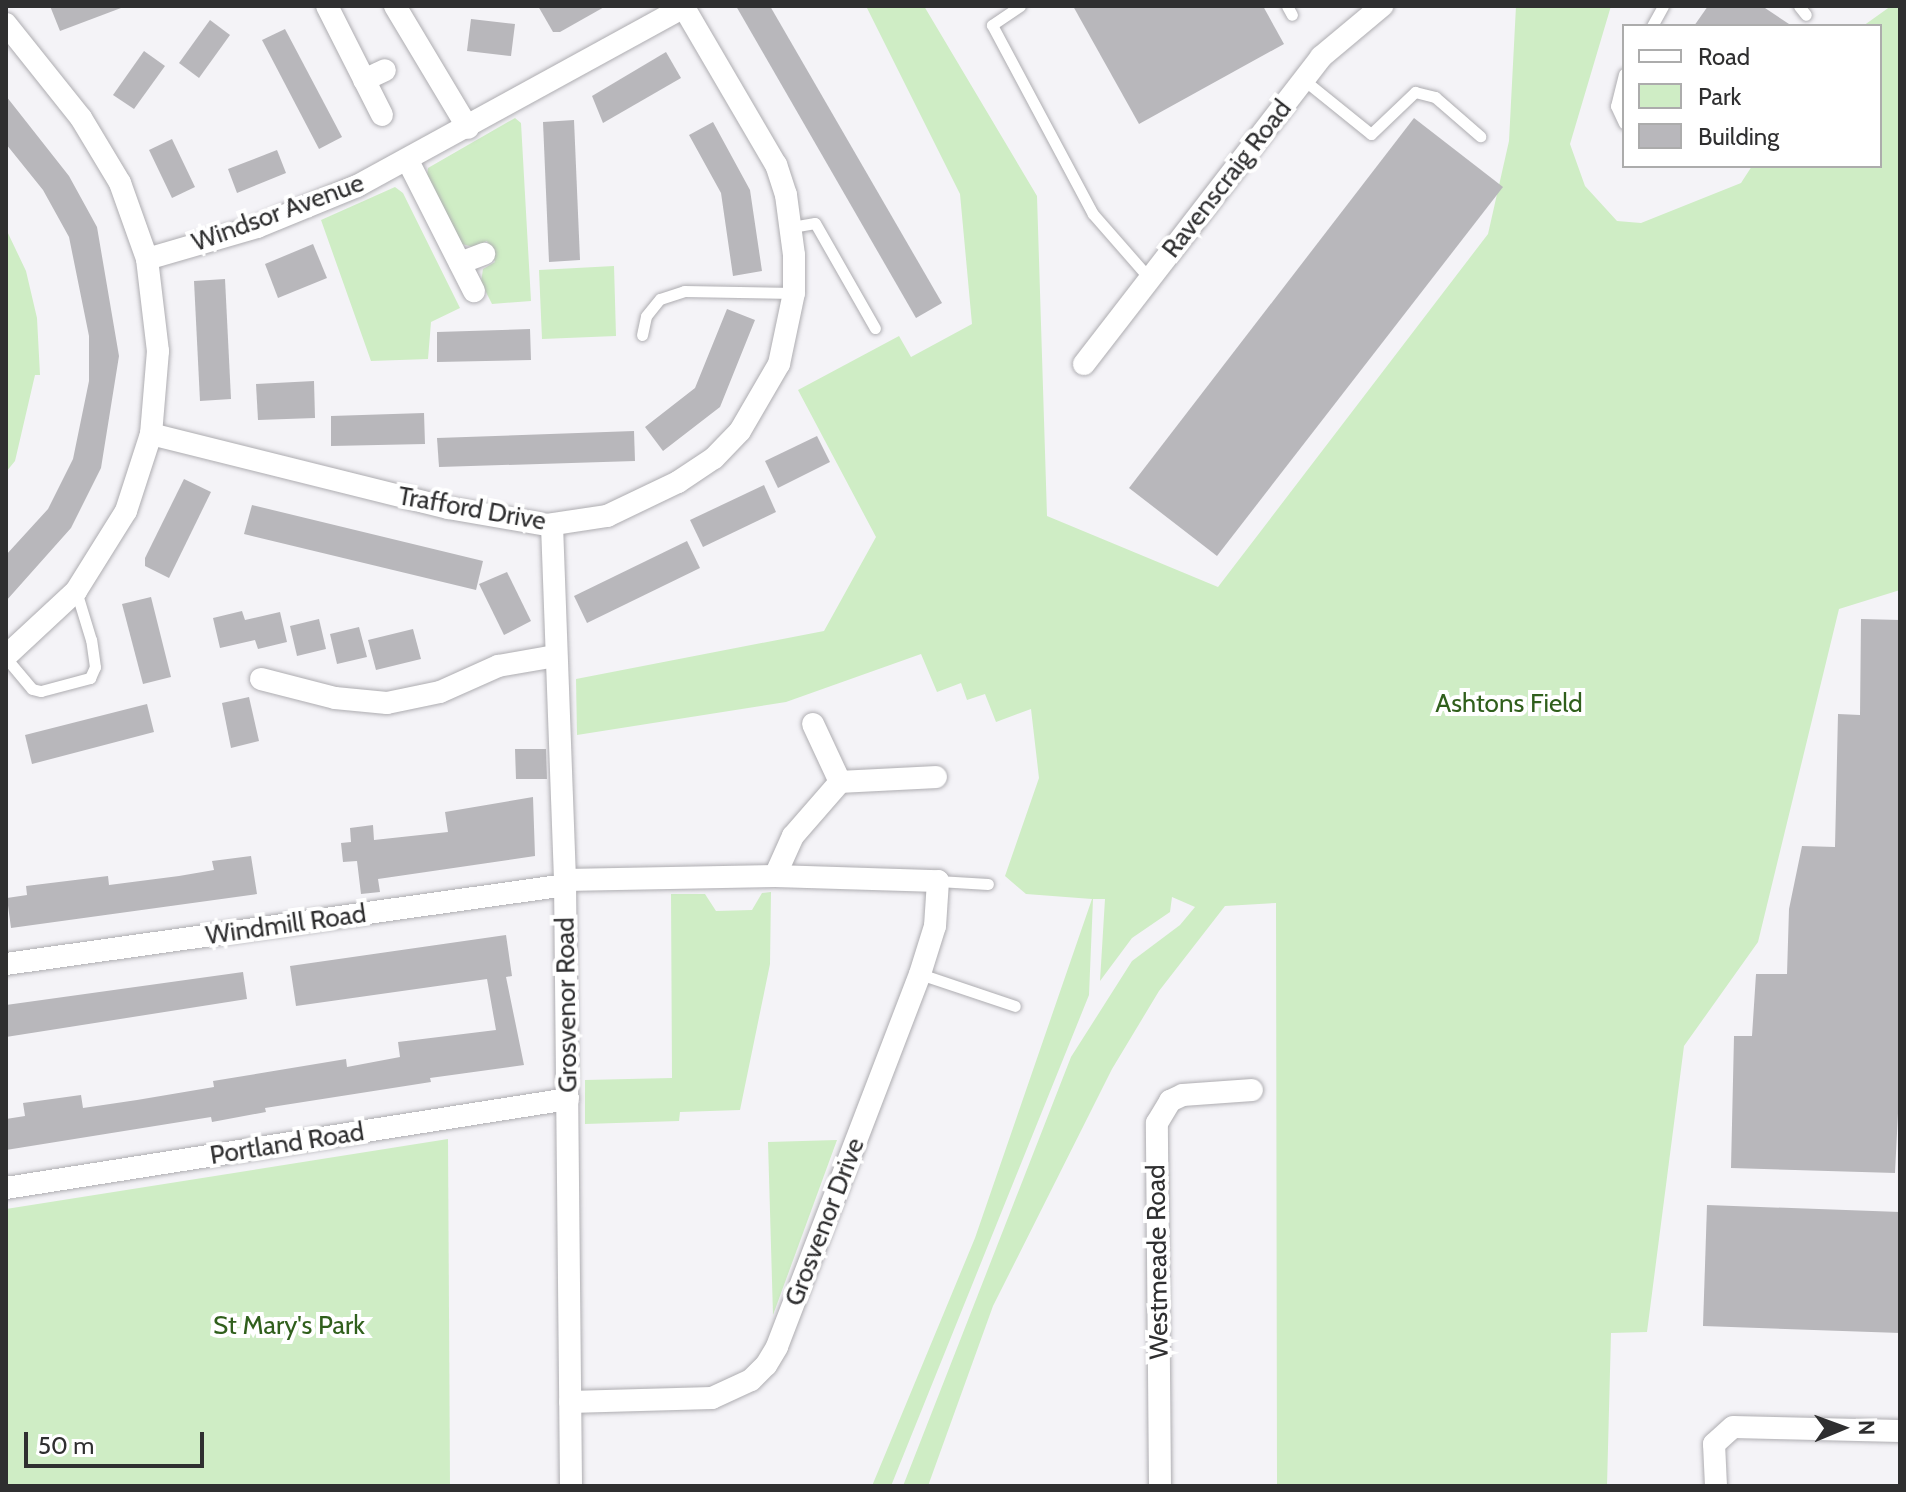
<!DOCTYPE html>
<style>
body{margin:0}
#map{position:relative;width:1906px;height:1492px;overflow:hidden;background:#f4f3f7;font-family:Cabin,sans-serif}
div>[style]{position:absolute}
[style*='--x']{left:calc(var(--x)*1px);top:calc(var(--y)*1px);width:calc(var(--w)*1px);rotate:calc(var(--a)*1deg)}
.green>*{inset:0;background:#cfedc5}
.building>*{inset:0;background:#b8b7bb}
.roads{filter:drop-shadow(0 0 2px #aeadb1) drop-shadow(0 0 2px #aeadb1)}
.service>*{height:11px;margin:-5.5px;padding:0 5.5px;transform-origin:5.5px;border-radius:5.5px;background:#fff}
.minor>*{height:22px;margin:-11px;padding:0 11px;transform-origin:11px;border-radius:11px;background:#fff}
span{translate:-50% -50%;white-space:nowrap;text-align:center;line-height:1.15;-webkit-text-stroke:8px #fff;paint-order:stroke}
.street-label{font-size:26px;color:#2f2f30}
.park-label{font-size:26px;color:#305f1c}
.frame{position:absolute;inset:0;border:8px solid #2f2f30;pointer-events:none}
.legend{position:absolute;left:1622px;top:24px;width:260px;height:144px;box-sizing:border-box;background:#fff;border:2px solid #acacac;margin:0;padding:10px 14px;list-style:none;font-size:24px;color:#2f2f30}
.legend li{display:flex;align-items:center;gap:16px;height:40px}
.legend b{width:40px;border:2px solid #acacac}
.north{position:absolute;left:1802px;top:1388px;width:80px;height:80px;-webkit-text-stroke:6px #fff;paint-order:stroke;rotate:89deg;font-size:22px;font-weight:700;line-height:32px;text-align:center;color:#2f2f30}
.north::after{content:'';display:block;margin:auto;width:28px;height:36px;background:#2f2f30;clip-path:polygon(50% 0,100% 100%,50% 72%,0 100%)}
.scale{position:absolute;left:24px;top:1432px;width:180px;height:36px;box-sizing:border-box;border:4px solid #2f2f30;border-top:0;padding-left:10px;font-size:24px;line-height:28px;white-space:nowrap;color:#2f2f30;-webkit-text-stroke:6px #fff;paint-order:stroke}
</style>
<div id="map">
<div class="green">
<div style="clip-path:polygon(866px 6px,924px 6px,1037px 196px,1047px 516px,1218px 587px,1488px 234px,1509px 141px,1516px 6px,1611px 6px,1570px 144px,1585px 186px,1617px 221px,1641px 223px,1741px 183px,1752px 166px,1880px 166px,1880px 26px,1863px 26px,1891px 6px,1900px 6px,1900px 590px,1839px 609px,1758px 942px,1684px 1046px,1647px 1332px,1611px 1333px,1607px 1486px,1277px 1486px,1276px 903px,1225px 906px,1159px 991px,1112px 1069px,993px 1306px,928px 1486px,903px 1486px,1071px 1057px,1132px 961px,1180px 925px,1195px 907px,1172px 897px,1170px 912px,1132px 938px,1100px 981px,1105px 899px,1093px 899px,1089px 995px,891px 1486px,872px 1486px,975px 1238px,1092px 899px,1026px 894px,1005px 876px,1039px 778px,1031px 709px,996px 722px,985px 694px,967px 700px,961px 683px,937px 692px,921px 654px,786px 702px,577px 735px,576px 679px,824px 631px,876px 537px,798px 390px,899px 336px,911px 357px,972px 324px,960px 194px)"></div>
<div style="clip-path:polygon(515px 118px,521px 123px,531px 301px,492px 304px,481px 282px,483px 269px,495px 262px,487px 241px,473px 247px,462px 244px,427px 176px,428px 168px)"></div>
<div style="clip-path:polygon(395px 187px,403px 193px,460px 308px,431px 322px,428px 359px,371px 361px,321px 220px)"></div>
<div style="clip-path:polygon(6px 229px,26px 271px,37px 318px,40px 375px,35px 375px,15px 461px,6px 472px)"></div>
<div style="clip-path:polygon(614px 266px,616px 336px,542px 339px,539px 270px)"></div>
<div style="clip-path:polygon(771px 892px,770px 964px,740px 1110px,680px 1112px,679px 1121px,585px 1124px,585px 1080px,672px 1078px,671px 894px,705px 894px,716px 911px,752px 910px,762px 893px)"></div>
<div style="clip-path:polygon(448px 1139px,450px 1486px,6px 1486px,6px 1209px)"></div>
<div style="clip-path:polygon(837px 1140px,773px 1315px,768px 1142px)"></div>
</div>
<div class="building">
<div style="clip-path:polygon(50px 6px,120px 6px,121px 8px,60px 31px)"></div>
<div style="clip-path:polygon(538px 6px,606px 6px,560px 32px,553px 32px)"></div>
<div style="clip-path:polygon(736px 6px,770px 6px,942px 303px,916px 318px)"></div>
<div style="clip-path:polygon(1073px 6px,1263px 6px,1284px 44px,1139px 124px)"></div>
<div style="clip-path:polygon(1708px 6px,1762px 6px,1792px 26px,1694px 26px)"></div>
<div style="clip-path:polygon(471px 19px,515px 24px,511px 56px,467px 51px)"></div>
<div style="clip-path:polygon(210px 20px,230px 35px,199px 78px,179px 63px)"></div>
<div style="clip-path:polygon(285px 29px,342px 137px,319px 149px,262px 40px)"></div>
<div style="clip-path:polygon(144px 51px,165px 66px,134px 109px,113px 95px)"></div>
<div style="clip-path:polygon(666px 52px,681px 78px,603px 123px,592px 96px)"></div>
<div style="clip-path:polygon(6px 96px,69px 176px,97px 227px,119px 356px,101px 468px,71px 528px,6px 601px,6px 555px,48px 509px,73px 459px,89px 381px,89px 336px,69px 237px,43px 190px,6px 144px)"></div>
<div style="clip-path:polygon(1414px 118px,1503px 187px,1217px 556px,1129px 488px)"></div>
<div style="clip-path:polygon(574px 120px,580px 260px,549px 262px,543px 122px)"></div>
<div style="clip-path:polygon(713px 122px,750px 190px,762px 271px,733px 276px,721px 193px,689px 135px)"></div>
<div style="clip-path:polygon(172px 139px,195px 187px,172px 198px,149px 150px)"></div>
<div style="clip-path:polygon(277px 150px,286px 173px,237px 193px,228px 169px)"></div>
<div style="clip-path:polygon(313px 244px,327px 278px,278px 298px,265px 264px)"></div>
<div style="clip-path:polygon(225px 279px,231px 399px,200px 401px,194px 281px)"></div>
<div style="clip-path:polygon(727px 309px,755px 320px,720px 407px,663px 451px,645px 427px,695px 388px)"></div>
<div style="clip-path:polygon(530px 329px,531px 360px,437px 362px,437px 332px)"></div>
<div style="clip-path:polygon(314px 381px,315px 418px,258px 420px,256px 384px)"></div>
<div style="clip-path:polygon(424px 413px,425px 444px,331px 446px,331px 416px)"></div>
<div style="clip-path:polygon(634px 431px,635px 461px,439px 467px,437px 438px)"></div>
<div style="clip-path:polygon(817px 436px,830px 462px,778px 488px,765px 461px)"></div>
<div style="clip-path:polygon(184px 479px,211px 492px,169px 578px,145px 566px,145px 558px)"></div>
<div style="clip-path:polygon(764px 485px,776px 512px,703px 547px,690px 520px)"></div>
<div style="clip-path:polygon(252px 505px,483px 561px,476px 590px,244px 534px)"></div>
<div style="clip-path:polygon(687px 541px,700px 568px,587px 623px,574px 596px)"></div>
<div style="clip-path:polygon(507px 572px,531px 621px,504px 635px,479px 584px)"></div>
<div style="clip-path:polygon(151px 597px,171px 677px,143px 684px,122px 604px)"></div>
<div style="clip-path:polygon(242px 611px,245px 620px,280px 612px,287px 642px,258px 649px,255px 640px,220px 648px,213px 618px)"></div>
<div style="clip-path:polygon(319px 619px,326px 649px,297px 656px,290px 626px)"></div>
<div style="clip-path:polygon(1861px 619px,1900px 620px,1900px 1073px,1895px 1173px,1731px 1168px,1734px 1036px,1752px 1036px,1756px 974px,1787px 974px,1789px 909px,1802px 846px,1835px 847px,1838px 714px,1860px 715px)"></div>
<div style="clip-path:polygon(359px 627px,367px 657px,337px 664px,330px 634px)"></div>
<div style="clip-path:polygon(413px 629px,421px 659px,376px 670px,368px 640px)"></div>
<div style="clip-path:polygon(249px 697px,259px 741px,231px 748px,222px 703px)"></div>
<div style="clip-path:polygon(147px 704px,154px 732px,32px 764px,25px 735px)"></div>
<div style="clip-path:polygon(515px 749px,546px 749px,547px 779px,516px 779px)"></div>
<div style="clip-path:polygon(533px 797px,535px 856px,378px 879px,380px 892px,361px 894px,357px 861px,343px 862px,341px 843px,351px 842px,350px 828px,373px 825px,374px 840px,448px 832px,445px 812px)"></div>
<div style="clip-path:polygon(251px 856px,257px 894px,11px 928px,7px 898px,27px 895px,26px 886px,108px 876px,109px 885px,179px 876px,214px 870px,212px 861px)"></div>
<div style="clip-path:polygon(506px 935px,512px 976px,506px 977px,524px 1065px,430px 1078px,431px 1082px,265px 1108px,266px 1112px,212px 1122px,211px 1117px,6px 1150px,6px 1119px,25px 1116px,23px 1103px,81px 1095px,83px 1108px,137px 1100px,214px 1087px,213px 1081px,346px 1059px,347px 1067px,400px 1057px,398px 1042px,496px 1030px,487px 979px,296px 1006px,290px 966px)"></div>
<div style="clip-path:polygon(243px 972px,247px 999px,6px 1037px,6px 1005px)"></div>
<div style="clip-path:polygon(1707px 1205px,1900px 1212px,1900px 1333px,1703px 1326px)"></div>
</div>
<div class="roads">
<div class="service">
<div style="--x:1020;--y:6;--w:34;--a:146"></div>
<div style="--x:992;--y:25;--w:214;--a:61.9"></div>
<div style="--x:1093;--y:214;--w:86;--a:48.8"></div>
<div style="--x:1287;--y:6;--w:10;--a:61"></div>
<div style="--x:1799;--y:6;--w:11;--a:52"></div>
<div style="--x:1652;--y:26;--w:23;--a:-61"></div>
<div style="--x:1624;--y:74;--w:33;--a:104"></div>
<div style="--x:1616;--y:106;--w:19;--a:65"></div>
<div style="--x:1304;--y:80;--w:86;--a:38.9"></div>
<div style="--x:1371;--y:134;--w:61;--a:-43.7"></div>
<div style="--x:1415;--y:92;--w:21;--a:14"></div>
<div style="--x:1435;--y:97;--w:60;--a:40.9"></div>
<div style="--x:792;--y:227;--w:23;--a:-10"></div>
<div style="--x:815;--y:223;--w:121;--a:60.3"></div>
<div style="--x:642;--y:335;--w:19;--a:-78"></div>
<div style="--x:646;--y:316;--w:22;--a:-51"></div>
<div style="--x:660;--y:299;--w:25;--a:-18"></div>
<div style="--x:684;--y:291;--w:110;--a:1"></div>
<div style="--x:6;--y:658;--w:40;--a:50"></div>
<div style="--x:32;--y:689;--w:9;--a:13"></div>
<div style="--x:41;--y:691;--w:51;--a:-14.9"></div>
<div style="--x:90;--y:678;--w:12;--a:-66"></div>
<div style="--x:95;--y:667;--w:27;--a:-98"></div>
<div style="--x:91;--y:640;--w:51;--a:-107"></div>
<div style="--x:938;--y:881;--w:50;--a:3.4"></div>
<div style="--x:920;--y:974;--w:100;--a:18.6"></div>
</div>
<div class="minor">
<div style="--x:327;--y:6;--w:122;--a:63.2"></div>
<div style="--x:395;--y:6;--w:142;--a:59.1"></div>
<div style="--x:6;--y:24;--w:120;--a:51.4"></div>
<div style="--x:81;--y:118;--w:76;--a:59"></div>
<div style="--x:120;--y:183;--w:81;--a:70.4"></div>
<div style="--x:147;--y:259;--w:93;--a:83.2"></div>
<div style="--x:158;--y:351;--w:83;--a:94.8"></div>
<div style="--x:151;--y:434;--w:81;--a:108"></div>
<div style="--x:126;--y:511;--w:94;--a:122"></div>
<div style="--x:76;--y:591;--w:96;--a:137.1"></div>
<div style="--x:364;--y:80;--w:23;--a:-25"></div>
<div style="--x:408;--y:161;--w:146;--a:63.1"></div>
<div style="--x:147;--y:259;--w:115;--a:-16.2"></div>
<div style="--x:257;--y:227;--w:108;--a:-22.3"></div>
<div style="--x:357;--y:186;--w:373;--a:-28.7"></div>
<div style="--x:460;--y:263;--w:26;--a:-21"></div>
<div style="--x:1084;--y:364;--w:388;--a:-52.3"></div>
<div style="--x:1321;--y:57;--w:80;--a:-39.9"></div>
<div style="--x:151;--y:434;--w:306;--a:14"></div>
<div style="--x:448;--y:508;--w:100;--a:9.7"></div>
<div style="--x:547;--y:525;--w:61;--a:-8.5"></div>
<div style="--x:607;--y:516;--w:79;--a:-25.6"></div>
<div style="--x:678;--y:482;--w:43;--a:-33.7"></div>
<div style="--x:714;--y:458;--w:37;--a:-46"></div>
<div style="--x:740;--y:431;--w:78;--a:-59.8"></div>
<div style="--x:779;--y:364;--w:73;--a:-78.1"></div>
<div style="--x:794;--y:293;--w:38;--a:-90"></div>
<div style="--x:794;--y:255;--w:61;--a:-97.6"></div>
<div style="--x:786;--y:195;--w:32;--a:-108"></div>
<div style="--x:776;--y:165;--w:184;--a:-120.3"></div>
<div style="--x:552;--y:525;--w:355;--a:87.9"></div>
<div style="--x:565;--y:880;--w:606;--a:89.43"></div>
<div style="--x:261;--y:679;--w:76;--a:14.4"></div>
<div style="--x:335;--y:698;--w:52;--a:5.5"></div>
<div style="--x:387;--y:703;--w:54;--a:-11.7"></div>
<div style="--x:440;--y:692;--w:64;--a:-24.1"></div>
<div style="--x:498;--y:666;--w:59;--a:-9.8"></div>
<div style="--x:813;--y:724;--w:64;--a:65"></div>
<div style="--x:775;--y:876;--w:44;--a:-65.8"></div>
<div style="--x:793;--y:836;--w:72;--a:-49"></div>
<div style="--x:840;--y:782;--w:96;--a:-3"></div>
<div style="--x:565;--y:880;--w:210;--a:-1.1"></div>
<div style="--x:775;--y:876;--w:163;--a:1.8"></div>
<div style="--x:938;--y:881;--w:45;--a:93.8"></div>
<div style="--x:935;--y:926;--w:50;--a:107.4"></div>
<div style="--x:920;--y:974;--w:399;--a:111"></div>
<div style="--x:777;--y:1347;--w:21;--a:121"></div>
<div style="--x:766;--y:1365;--w:21;--a:135"></div>
<div style="--x:751;--y:1380;--w:43;--a:155.2"></div>
<div style="--x:712;--y:1398;--w:142;--a:178.4"></div>
<div style="--x:6;--y:964;--w:566;--a:-8.03"></div>
<div style="--x:6;--y:1188;--w:569;--a:-9"></div>
<div style="--x:1160;--y:1486;--w:363;--a:-90.5"></div>
<div style="--x:1157;--y:1123;--w:26;--a:-59"></div>
<div style="--x:1170;--y:1101;--w:14;--a:-25"></div>
<div style="--x:1183;--y:1095;--w:69;--a:-4.1"></div>
<div style="--x:1716;--y:1486;--w:42;--a:-92.7"></div>
<div style="--x:1714;--y:1444;--w:25;--a:-42"></div>
<div style="--x:1733;--y:1427;--w:167;--a:1.4"></div>
</div>
</div>
<div class="street-label">
<span style="left:1227px;top:179px;rotate:-52deg">Ravenscraig Road</span>
<span style="left:278px;top:213px;rotate:-20deg">Windsor Avenue</span>
<span style="left:472px;top:509px;rotate:10deg">Trafford Drive</span>
<span style="left:286px;top:925px;rotate:-8deg">Windmill Road</span>
<span style="left:567px;top:1005px;rotate:-91deg">Grosvenor Road</span>
<span style="left:287px;top:1144px;rotate:-9deg">Portland Road</span>
<span style="left:825px;top:1222px;rotate:-69deg">Grosvenor Drive</span>
<span style="left:1158px;top:1262px;rotate:-91deg">Westmeade Road</span>
</div>
<div class="park-label">
<span style="left:1509px;top:704px">Ashtons Field</span>
<span style="left:289px;top:1326px">St Mary's Park</span>
</div>
<div class="frame"></div>
<ul class="legend">
<li><b style="height:10px;background:#fff"></b>Road</li>
<li><b style="height:22px;background:#cfedc5"></b>Park</li>
<li><b style="height:22px;background:#b8b7bb"></b>Building</li>
</ul>
<div class="north">N</div>
<div class="scale">50 m</div>
</div>
